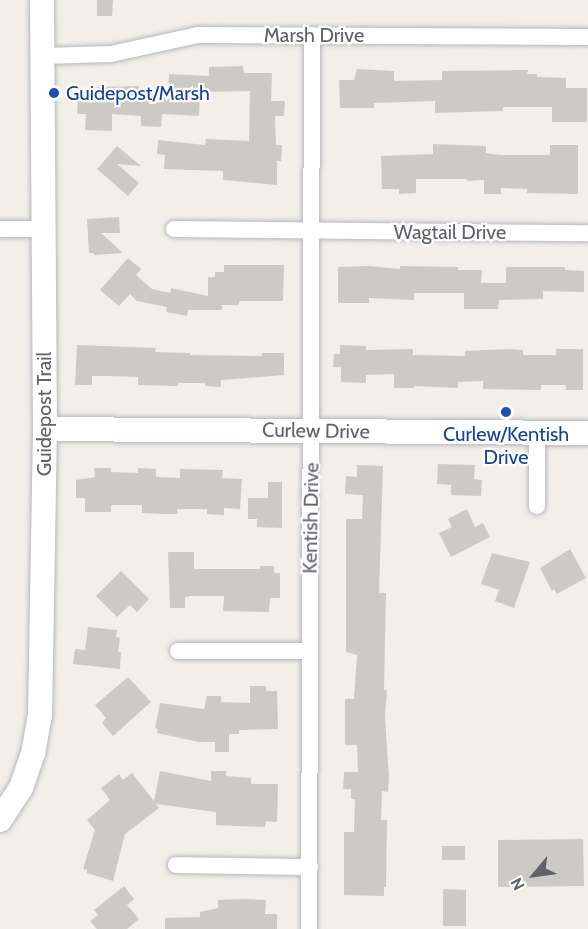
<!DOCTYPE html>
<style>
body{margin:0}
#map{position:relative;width:588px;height:929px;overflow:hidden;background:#f1efe8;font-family:Cabin,sans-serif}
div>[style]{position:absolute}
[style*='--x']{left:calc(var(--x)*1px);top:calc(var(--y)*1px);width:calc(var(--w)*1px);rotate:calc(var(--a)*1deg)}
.building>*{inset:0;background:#cccac5}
.roads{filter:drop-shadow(0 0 2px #b5b8bc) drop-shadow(0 0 2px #b5b8bc)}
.street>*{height:16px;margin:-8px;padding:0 8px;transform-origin:8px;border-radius:8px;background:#fff}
.secondary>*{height:24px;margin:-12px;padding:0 12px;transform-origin:12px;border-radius:12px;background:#fff}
.dots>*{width:16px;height:16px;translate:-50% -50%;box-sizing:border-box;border:3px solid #fff;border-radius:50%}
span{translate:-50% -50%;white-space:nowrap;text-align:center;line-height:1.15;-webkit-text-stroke:4.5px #fff;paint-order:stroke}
.street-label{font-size:20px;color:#5f6368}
.transit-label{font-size:20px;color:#164399}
.left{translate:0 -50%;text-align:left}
.north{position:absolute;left:504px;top:845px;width:60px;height:60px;-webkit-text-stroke:4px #fff;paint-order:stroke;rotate:241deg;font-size:16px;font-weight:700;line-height:24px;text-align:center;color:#5f6368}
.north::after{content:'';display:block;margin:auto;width:21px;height:27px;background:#5f6368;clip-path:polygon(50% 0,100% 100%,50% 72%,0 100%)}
</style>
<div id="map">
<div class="building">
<div style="clip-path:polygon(97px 0,113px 0,112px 16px,97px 16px)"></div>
<div style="clip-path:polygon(243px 66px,244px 73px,272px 73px,271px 101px,285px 101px,284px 116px,275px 116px,276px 145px,282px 145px,281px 161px,277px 161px,277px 185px,223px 180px,223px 171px,164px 169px,165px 155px,157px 154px,158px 140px,205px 145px,206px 139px,249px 141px,250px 91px,200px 92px,199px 116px,162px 114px,161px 127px,141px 126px,141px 116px,112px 114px,112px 131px,85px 130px,86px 114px,77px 114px,78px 98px,88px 98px,88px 94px,96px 94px,97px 87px,139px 86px,139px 92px,168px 94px,169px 74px,209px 76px,209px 67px)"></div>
<div style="clip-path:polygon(357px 69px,394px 71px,394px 81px,442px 80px,442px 71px,528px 70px,527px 74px,537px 74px,537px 77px,566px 78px,566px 88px,587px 88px,587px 122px,552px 122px,552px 107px,503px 107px,503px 111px,435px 113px,435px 101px,374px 103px,374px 108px,340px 108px,339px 80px,354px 80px)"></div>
<div style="clip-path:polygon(433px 144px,486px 146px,486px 153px,500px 155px,550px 155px,550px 145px,578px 145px,578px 194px,527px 193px,527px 189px,501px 188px,501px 194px,484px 194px,484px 180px,467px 181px,467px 179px,416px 179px,416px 193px,399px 194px,399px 189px,382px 189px,381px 156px,433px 154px)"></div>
<div style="clip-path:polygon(117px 146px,141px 166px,117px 164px,139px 183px,128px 196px,97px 169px)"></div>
<div style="clip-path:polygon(119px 217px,120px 233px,101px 233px,123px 253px,94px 255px,94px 253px,89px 253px,87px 219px)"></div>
<div style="clip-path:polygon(128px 258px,141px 269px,136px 275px,152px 289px,170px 293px,171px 288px,208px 296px,208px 277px,215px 277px,215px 272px,224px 272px,224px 265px,284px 265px,283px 301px,239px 301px,239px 305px,222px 305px,222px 310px,188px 310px,187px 316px,166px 312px,167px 307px,137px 301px,130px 294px,119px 306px,100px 290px)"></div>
<div style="clip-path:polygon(369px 266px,400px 269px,400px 266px,458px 267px,458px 270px,482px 270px,481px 283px,506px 283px,506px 267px,565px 267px,565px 270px,584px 271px,584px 292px,543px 291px,543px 299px,499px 300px,498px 309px,464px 309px,464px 293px,414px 293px,414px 300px,369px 298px,369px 303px,338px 303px,338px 267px)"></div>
<div style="clip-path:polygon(77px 345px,156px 348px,155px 352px,190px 353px,190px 355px,262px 356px,262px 353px,284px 353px,284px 375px,221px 380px,221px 387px,205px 386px,205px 383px,178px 383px,178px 386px,138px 385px,138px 377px,106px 376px,92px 376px,92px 385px,75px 385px)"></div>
<div style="clip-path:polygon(340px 345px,366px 346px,366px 350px,413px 349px,413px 355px,465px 356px,465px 351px,510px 349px,523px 350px,523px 355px,556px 355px,556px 349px,583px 349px,583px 390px,566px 390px,566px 385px,541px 385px,541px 390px,483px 389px,483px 381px,458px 382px,458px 388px,414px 386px,414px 388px,394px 388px,394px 374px,366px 375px,366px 383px,341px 382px,341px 367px,333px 367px,334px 354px,340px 354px)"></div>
<div style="clip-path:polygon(438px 464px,475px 465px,474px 479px,482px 480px,481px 496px,451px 495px,451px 485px,437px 484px)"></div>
<div style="clip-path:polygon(357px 465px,383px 466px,379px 593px,386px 593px,384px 690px,387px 690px,385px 717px,389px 778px,388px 792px,382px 791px,381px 820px,387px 820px,386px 887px,384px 887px,384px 896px,344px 895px,344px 832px,354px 832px,355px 799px,351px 799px,351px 789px,343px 789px,344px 772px,358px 772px,357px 745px,345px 745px,345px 699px,354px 699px,357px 655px,346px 652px,346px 519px,362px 519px,363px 495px,345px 494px,346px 476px,357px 477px)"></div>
<div style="clip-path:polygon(94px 468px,111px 468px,111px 472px,138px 473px,138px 468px,156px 469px,156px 477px,180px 478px,180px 469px,223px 470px,222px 478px,242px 479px,240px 509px,224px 508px,224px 515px,207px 514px,207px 509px,177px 509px,178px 514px,163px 514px,142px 513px,142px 505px,111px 505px,111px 512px,85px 512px,85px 498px,76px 498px,76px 480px,95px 477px)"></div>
<div style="clip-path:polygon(268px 482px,282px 482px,282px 528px,257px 527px,257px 519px,248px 519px,248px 498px,268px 498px)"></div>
<div style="clip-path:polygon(467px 509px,475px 527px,483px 523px,490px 537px,451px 557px,439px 533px,452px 527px,448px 519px)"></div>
<div style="clip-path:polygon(570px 549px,586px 578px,557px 594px,554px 589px,552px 591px,540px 568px)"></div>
<div style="clip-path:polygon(168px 552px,194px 552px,194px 569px,260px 569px,260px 566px,274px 566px,274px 573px,280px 573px,280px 598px,270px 598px,269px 612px,223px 611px,224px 596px,190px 596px,185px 597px,185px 608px,170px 608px)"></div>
<div style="clip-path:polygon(492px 553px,530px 562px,514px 608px,495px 601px,499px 590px,481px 584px)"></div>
<div style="clip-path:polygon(121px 571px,149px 599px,137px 612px,130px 605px,117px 617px,96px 596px)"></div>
<div style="clip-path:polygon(88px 627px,117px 630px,116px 637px,120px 638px,118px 652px,121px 652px,120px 669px,73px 664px,75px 649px,85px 650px)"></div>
<div style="clip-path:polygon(128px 677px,151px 702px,113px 736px,102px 723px,106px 718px,95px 705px)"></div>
<div style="clip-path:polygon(250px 686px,266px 686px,266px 691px,277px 691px,278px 729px,239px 730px,239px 734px,229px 734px,229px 752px,215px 752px,215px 742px,199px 742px,157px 733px,158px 729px,155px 728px,160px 703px,204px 709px,207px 696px,221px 696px,221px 702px,250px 703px)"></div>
<div style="clip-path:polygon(160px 771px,211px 781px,211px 771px,226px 771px,226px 776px,251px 778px,251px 784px,278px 784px,277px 822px,266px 821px,265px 827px,216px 825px,216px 812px,156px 804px,159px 808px,125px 834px,113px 881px,87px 873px,87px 870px,83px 869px,95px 830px,87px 820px,110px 800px,101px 788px,119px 774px,123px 780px,132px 773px,154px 801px)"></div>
<div style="clip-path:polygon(583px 839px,584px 886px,498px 887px,498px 840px)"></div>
<div style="clip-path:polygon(442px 846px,465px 846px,465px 860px,442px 860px)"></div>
<div style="clip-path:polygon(124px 886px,134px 899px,127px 905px,139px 919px,127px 929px,97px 929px,90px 921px,98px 915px,94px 910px)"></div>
<div style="clip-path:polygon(443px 889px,466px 890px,466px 926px,443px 926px)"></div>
<div style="clip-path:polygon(245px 899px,266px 900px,265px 914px,277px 914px,277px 929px,165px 929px,165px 918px,200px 917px,200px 912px,218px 908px,218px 900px)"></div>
</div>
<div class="roads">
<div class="street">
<div style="--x:43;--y:56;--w:68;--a:-1.7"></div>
<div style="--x:111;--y:54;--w:89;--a:-12.3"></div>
<div style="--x:198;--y:35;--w:390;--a:0.3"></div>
<div style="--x:0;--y:229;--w:42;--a:0"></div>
<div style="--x:174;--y:229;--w:414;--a:0.6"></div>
<div style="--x:537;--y:506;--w:73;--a:-90"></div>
<div style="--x:178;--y:651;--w:131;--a:0"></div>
<div style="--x:176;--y:865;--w:134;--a:0.9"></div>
<div style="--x:309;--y:929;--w:894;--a:-89.81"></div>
</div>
<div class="secondary">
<div style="--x:45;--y:429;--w:543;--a:0.42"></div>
<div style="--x:0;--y:820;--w:38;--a:-57"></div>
<div style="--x:21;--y:788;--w:36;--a:-71"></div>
<div style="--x:33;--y:754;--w:39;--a:-80"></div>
<div style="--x:40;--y:716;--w:287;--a:-89"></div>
<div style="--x:45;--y:429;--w:429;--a:-90.4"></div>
</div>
</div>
<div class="dots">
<div style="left:54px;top:93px;background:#1a4fb4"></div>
<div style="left:506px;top:412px;background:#1a4fb4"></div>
</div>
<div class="street-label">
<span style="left:314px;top:35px">Marsh Drive</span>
<span style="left:450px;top:232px">Wagtail Drive</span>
<span style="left:44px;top:414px;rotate:-90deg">Guidepost Trail</span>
<span style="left:316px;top:431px;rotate:1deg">Curlew Drive</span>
<span style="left:311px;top:518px;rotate:-89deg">Kentish Drive</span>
</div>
<div class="transit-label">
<span class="left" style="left:66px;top:93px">Guidepost/Marsh</span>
<span style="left:506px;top:446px">Curlew/Kentish<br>Drive</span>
</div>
<div class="north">N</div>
</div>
